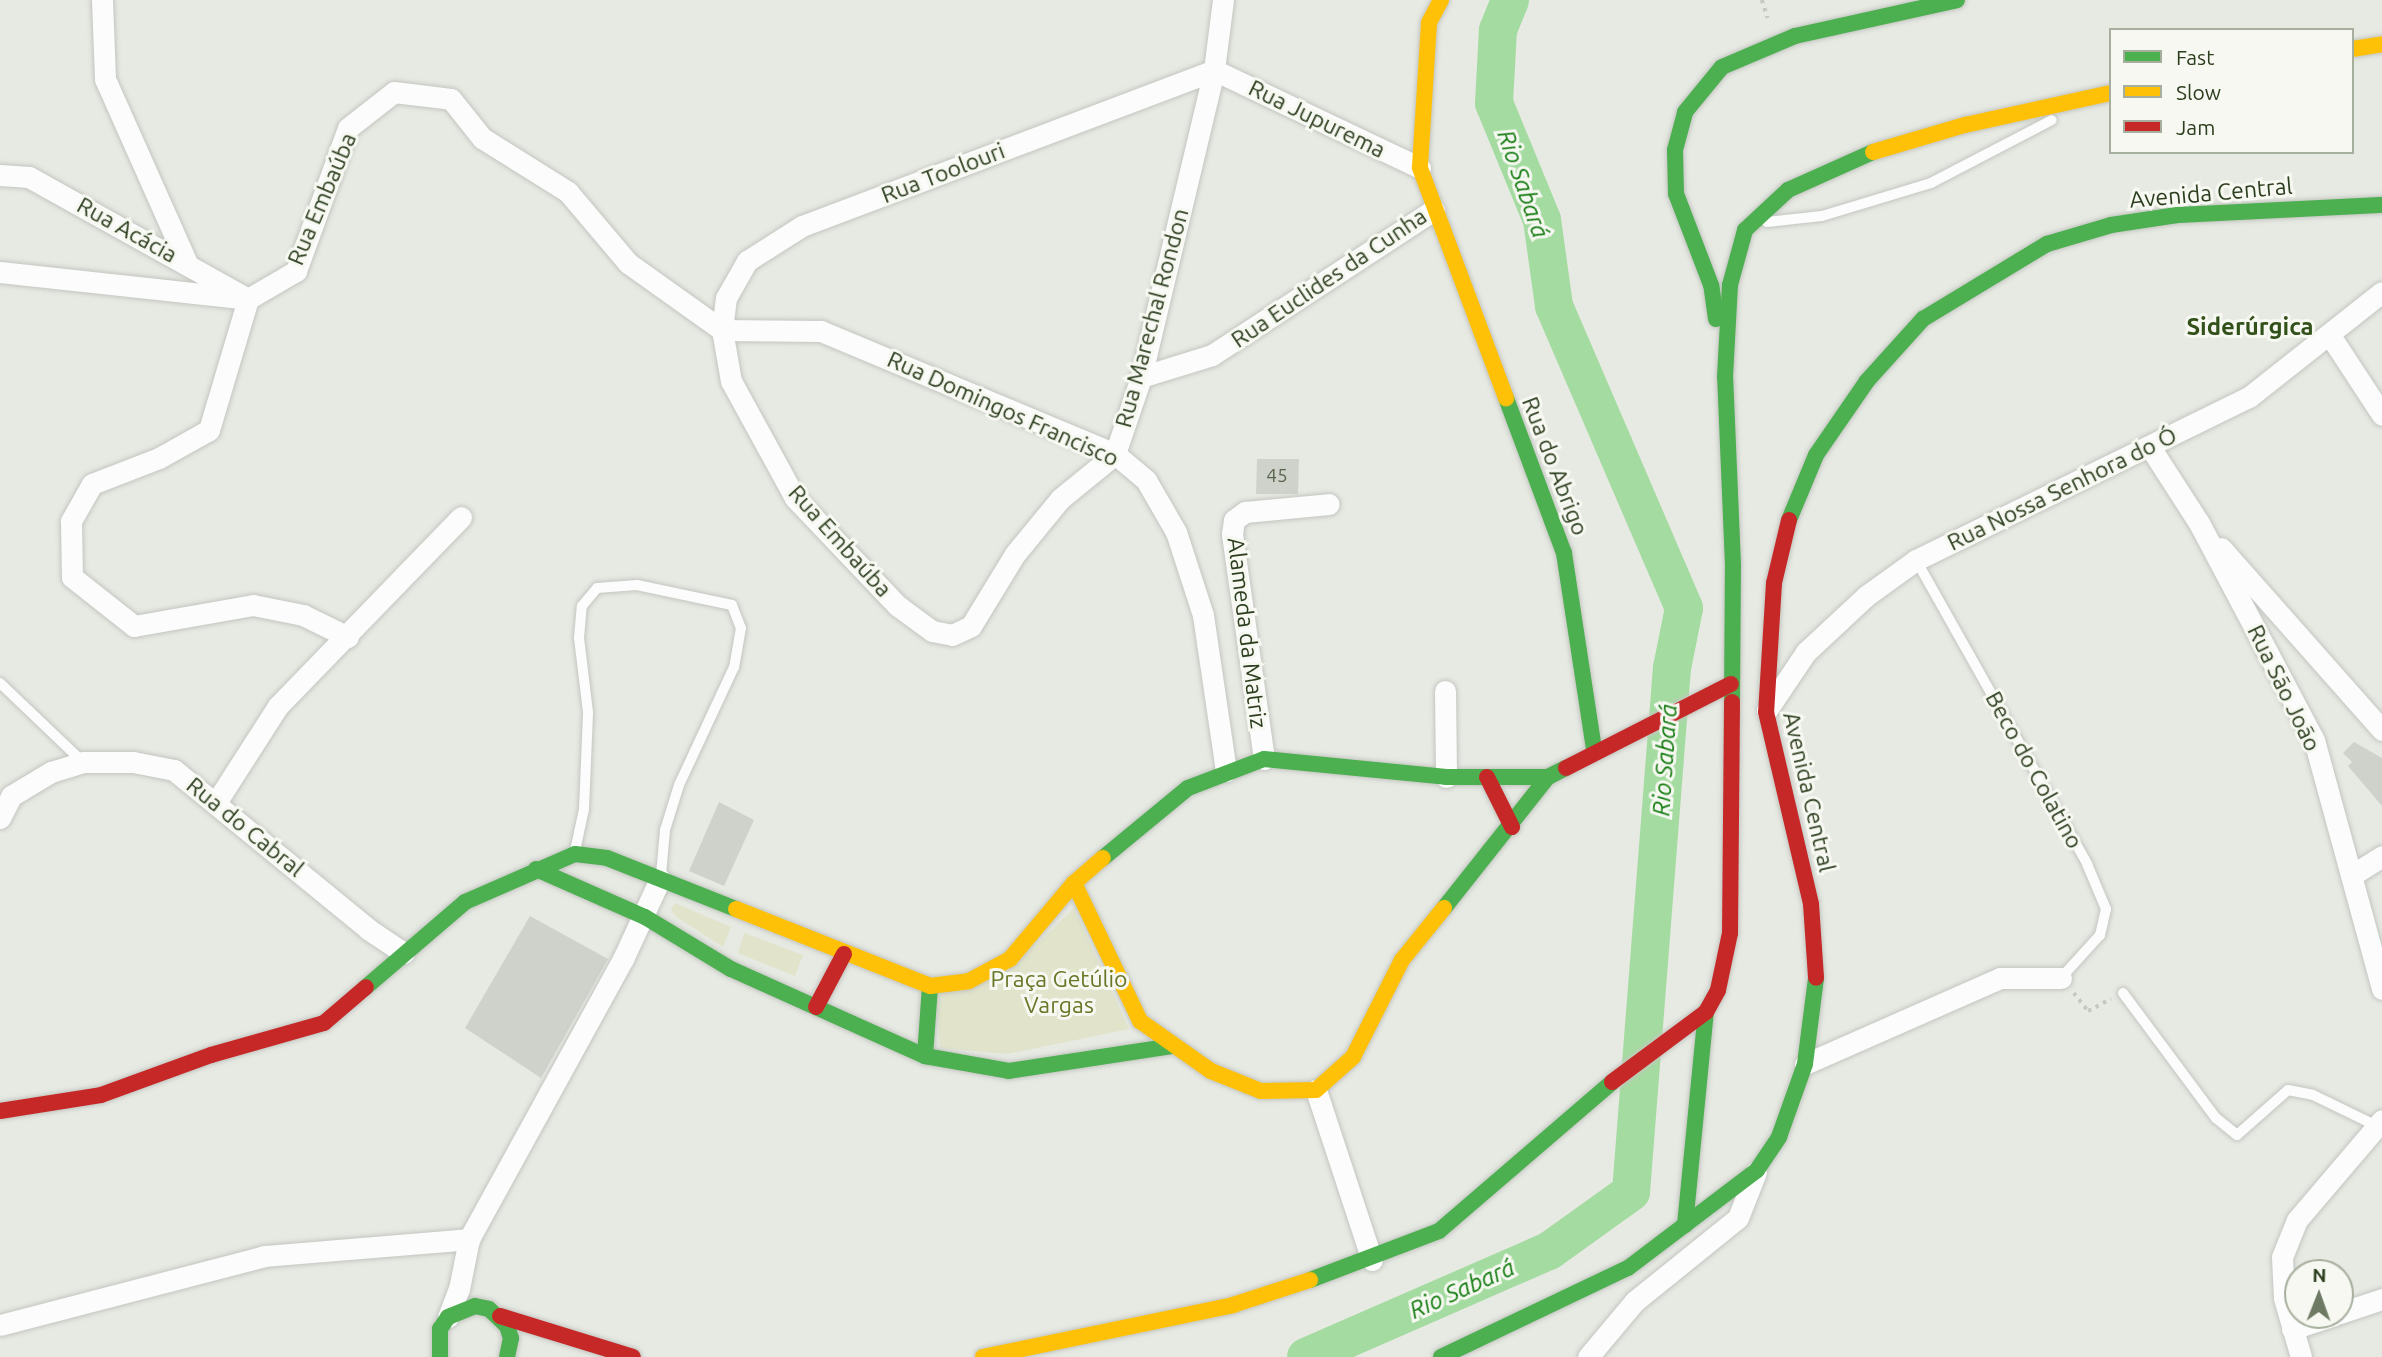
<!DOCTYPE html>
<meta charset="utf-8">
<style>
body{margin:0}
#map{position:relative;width:2382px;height:1357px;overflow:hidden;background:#e7e9e3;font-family:Ubuntu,sans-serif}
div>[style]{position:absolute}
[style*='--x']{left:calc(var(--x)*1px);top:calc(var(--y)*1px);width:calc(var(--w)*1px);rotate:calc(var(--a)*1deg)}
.green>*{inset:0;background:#e1e4cb}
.river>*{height:38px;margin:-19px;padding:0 19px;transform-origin:19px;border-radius:19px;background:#a4dba0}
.building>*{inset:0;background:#cfd2cb}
.path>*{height:3.5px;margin-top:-1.75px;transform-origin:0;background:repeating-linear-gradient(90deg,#c5c9c0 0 3.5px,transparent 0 8.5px)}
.roads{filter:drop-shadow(0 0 2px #c3c6c0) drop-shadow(0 0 2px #c3c6c0)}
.lane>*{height:10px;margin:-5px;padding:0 5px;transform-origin:5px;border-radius:5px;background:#fbfcfb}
.street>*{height:21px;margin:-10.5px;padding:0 10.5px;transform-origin:10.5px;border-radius:10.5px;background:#fbfcfb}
.fast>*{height:16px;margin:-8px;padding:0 8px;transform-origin:8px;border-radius:8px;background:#4caf50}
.slow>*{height:16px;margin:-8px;padding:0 8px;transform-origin:8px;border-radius:8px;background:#ffc107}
.jam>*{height:16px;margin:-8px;padding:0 8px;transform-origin:8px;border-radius:8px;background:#c62828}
span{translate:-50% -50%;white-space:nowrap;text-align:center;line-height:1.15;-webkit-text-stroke:6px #f6f8f1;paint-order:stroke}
.number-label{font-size:19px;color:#56644b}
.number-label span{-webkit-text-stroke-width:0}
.street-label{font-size:23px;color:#2d3e1f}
.park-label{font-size:23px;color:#687727}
.water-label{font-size:24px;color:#187e15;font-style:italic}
.neighbourhood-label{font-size:24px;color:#32511a;font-weight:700}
.legend{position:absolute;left:2109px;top:28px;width:245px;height:126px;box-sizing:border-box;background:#f6f8f1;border:2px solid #a6ae9d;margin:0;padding:9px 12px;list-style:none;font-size:21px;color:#2d3e1f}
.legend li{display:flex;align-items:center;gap:14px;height:35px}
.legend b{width:35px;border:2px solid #a6ae9d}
.north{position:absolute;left:2284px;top:1259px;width:70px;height:70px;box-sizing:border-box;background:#f6f8f1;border:2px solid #a6ae9d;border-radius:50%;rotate:1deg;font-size:19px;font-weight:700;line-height:28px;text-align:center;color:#2d3e1f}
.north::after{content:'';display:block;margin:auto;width:24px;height:32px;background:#6e7a64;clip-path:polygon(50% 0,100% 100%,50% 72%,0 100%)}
</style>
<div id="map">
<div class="green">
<div style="clip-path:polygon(675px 903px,731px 927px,723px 947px,675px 916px,671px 909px)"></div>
<div style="clip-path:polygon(1074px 908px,1129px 1029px,1007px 1054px,940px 1048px,935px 991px,1018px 962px)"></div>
<div style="clip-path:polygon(744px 933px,803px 955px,795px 976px,738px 953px)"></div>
</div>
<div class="river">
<div style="--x:1306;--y:1357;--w:265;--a:-23.6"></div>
<div style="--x:1549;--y:1251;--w:101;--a:-35.7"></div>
<div style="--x:1631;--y:1192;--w:526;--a:-85.53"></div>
<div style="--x:1672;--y:668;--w:61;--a:-78.7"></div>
<div style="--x:1684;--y:608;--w:329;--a:-113.3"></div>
<div style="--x:1554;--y:306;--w:87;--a:-97.9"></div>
<div style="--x:1542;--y:220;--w:126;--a:-112.3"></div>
<div style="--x:1494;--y:103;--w:73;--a:-86.9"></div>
<div style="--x:1498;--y:30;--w:32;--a:-68"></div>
</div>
<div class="building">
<div style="clip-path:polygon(1257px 459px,1299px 459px,1298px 494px,1256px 494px)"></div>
<div style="clip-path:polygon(2354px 742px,2382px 758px,2382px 806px,2348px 766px,2352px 762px,2343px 753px)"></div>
<div style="clip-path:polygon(719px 802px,754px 820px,724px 886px,689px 871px)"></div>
<div style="clip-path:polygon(530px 916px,608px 959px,541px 1078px,465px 1028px)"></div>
</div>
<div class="path">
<div style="--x:1762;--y:0;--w:19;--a:72"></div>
<div style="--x:2074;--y:993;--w:23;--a:52"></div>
<div style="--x:2088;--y:1011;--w:26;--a:-28"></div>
</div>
<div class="roads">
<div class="lane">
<div style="--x:1767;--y:222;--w:55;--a:-6.2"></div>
<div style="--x:1822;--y:216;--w:114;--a:-16.8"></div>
<div style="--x:1931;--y:183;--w:136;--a:-27.5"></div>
<div style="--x:1916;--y:560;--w:349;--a:60.6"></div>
<div style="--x:2087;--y:864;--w:49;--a:67.1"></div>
<div style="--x:2106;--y:909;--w:27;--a:103"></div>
<div style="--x:2100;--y:935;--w:58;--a:132.2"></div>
<div style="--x:0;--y:683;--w:115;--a:43.6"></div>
<div style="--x:575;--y:851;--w:43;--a:-77.9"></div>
<div style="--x:584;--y:809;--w:97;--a:-87.6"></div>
<div style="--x:588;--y:712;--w:75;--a:-96.9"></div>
<div style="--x:579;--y:638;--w:32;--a:-85"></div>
<div style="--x:582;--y:606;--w:23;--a:-50"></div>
<div style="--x:597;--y:588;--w:40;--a:-4.3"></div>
<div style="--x:637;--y:585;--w:97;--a:11.9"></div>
<div style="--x:732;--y:605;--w:25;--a:69"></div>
<div style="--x:741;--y:628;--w:40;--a:100"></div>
<div style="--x:734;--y:667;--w:130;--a:115"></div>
<div style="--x:679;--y:785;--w:47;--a:107.3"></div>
<div style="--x:665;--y:830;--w:45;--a:95.1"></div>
<div style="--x:2123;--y:993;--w:156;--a:53.4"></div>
<div style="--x:2216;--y:1118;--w:27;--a:39"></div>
<div style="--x:2237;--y:1135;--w:68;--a:-41.4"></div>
<div style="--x:2288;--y:1090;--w:25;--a:11"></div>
<div style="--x:2313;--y:1095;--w:71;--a:25.8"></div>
</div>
<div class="street">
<div style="--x:102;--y:0;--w:79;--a:87.8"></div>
<div style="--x:105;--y:79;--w:201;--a:66"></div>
<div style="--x:0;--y:175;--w:29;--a:4"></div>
<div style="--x:29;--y:177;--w:251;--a:29.1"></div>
<div style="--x:248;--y:299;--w:137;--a:106.6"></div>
<div style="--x:209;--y:430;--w:57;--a:150.8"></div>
<div style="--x:159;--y:458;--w:72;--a:158.8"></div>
<div style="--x:92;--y:484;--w:43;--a:119.6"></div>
<div style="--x:71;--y:521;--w:56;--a:89"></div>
<div style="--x:72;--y:577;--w:79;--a:38.3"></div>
<div style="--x:134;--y:626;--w:121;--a:-10"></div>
<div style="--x:253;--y:605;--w:51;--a:11.3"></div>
<div style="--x:303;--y:615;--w:50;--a:26.1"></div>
<div style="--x:0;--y:272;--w:249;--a:6.2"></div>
<div style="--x:248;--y:299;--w:56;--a:-30.3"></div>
<div style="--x:296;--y:271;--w:152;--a:-70"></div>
<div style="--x:348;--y:128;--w:58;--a:-38"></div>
<div style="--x:394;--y:92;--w:57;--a:7"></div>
<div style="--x:451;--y:99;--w:50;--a:51.5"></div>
<div style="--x:482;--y:138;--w:102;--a:32.1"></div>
<div style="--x:568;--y:192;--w:93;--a:49.8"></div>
<div style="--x:628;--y:263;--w:115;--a:35.5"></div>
<div style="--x:722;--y:330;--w:52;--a:80"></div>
<div style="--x:731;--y:381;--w:133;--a:61.3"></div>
<div style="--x:795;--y:498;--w:149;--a:46.4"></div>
<div style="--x:898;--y:606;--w:42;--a:36.3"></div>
<div style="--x:932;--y:631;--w:20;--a:11"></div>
<div style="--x:952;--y:635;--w:21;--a:-25"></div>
<div style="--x:971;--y:626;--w:84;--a:-58.6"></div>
<div style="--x:1015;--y:554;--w:71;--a:-50.7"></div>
<div style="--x:1060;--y:499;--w:71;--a:-39.3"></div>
<div style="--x:1115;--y:454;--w:81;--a:-71.3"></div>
<div style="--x:1141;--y:377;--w:316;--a:-76.6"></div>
<div style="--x:1214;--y:70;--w:71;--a:-82.7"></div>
<div style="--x:2331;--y:337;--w:93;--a:56.8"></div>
<div style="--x:1141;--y:377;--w:74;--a:-17.2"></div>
<div style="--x:1212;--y:355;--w:265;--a:-33.2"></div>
<div style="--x:2150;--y:447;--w:90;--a:57.2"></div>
<div style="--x:2199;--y:523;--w:246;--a:62.1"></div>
<div style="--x:2314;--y:740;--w:258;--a:74.7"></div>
<div style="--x:2221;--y:548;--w:243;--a:48.5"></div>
<div style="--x:1445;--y:691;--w:86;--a:89.3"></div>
<div style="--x:1767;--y:710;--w:70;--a:-56.1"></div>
<div style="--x:1806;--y:652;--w:82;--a:-43"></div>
<div style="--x:1866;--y:596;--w:62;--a:-35.8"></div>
<div style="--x:1916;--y:560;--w:371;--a:-26.1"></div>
<div style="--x:2249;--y:397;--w:169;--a:-38.3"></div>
<div style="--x:1264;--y:759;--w:227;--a:-98.1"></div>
<div style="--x:1232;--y:534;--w:14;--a:-82"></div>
<div style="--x:1234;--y:520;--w:14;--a:-36"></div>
<div style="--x:1245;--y:512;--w:84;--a:-5.4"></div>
<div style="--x:1226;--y:771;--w:158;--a:-98.4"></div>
<div style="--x:1203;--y:615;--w:87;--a:-108"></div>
<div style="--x:1176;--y:532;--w:60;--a:-120"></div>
<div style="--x:1146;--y:480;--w:40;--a:-140"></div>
<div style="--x:1115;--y:454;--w:319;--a:-157.3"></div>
<div style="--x:821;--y:331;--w:99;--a:-179.4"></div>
<div style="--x:722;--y:330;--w:32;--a:-83"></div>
<div style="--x:726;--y:298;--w:43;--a:-60.4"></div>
<div style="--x:747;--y:261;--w:65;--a:-32.5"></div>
<div style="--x:802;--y:226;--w:441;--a:-20.7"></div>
<div style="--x:1214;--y:70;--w:228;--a:25.4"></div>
<div style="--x:217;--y:801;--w:113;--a:-57.3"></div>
<div style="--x:278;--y:706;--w:263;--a:-45.9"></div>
<div style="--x:0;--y:818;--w:25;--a:-63"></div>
<div style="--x:11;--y:796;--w:47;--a:-31"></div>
<div style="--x:51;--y:772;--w:34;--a:-17"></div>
<div style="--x:83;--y:762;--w:50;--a:0"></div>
<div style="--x:133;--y:762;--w:42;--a:11"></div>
<div style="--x:174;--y:770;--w:251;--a:39.3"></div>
<div style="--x:368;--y:929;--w:43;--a:33.7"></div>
<div style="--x:2352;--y:875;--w:36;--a:-32"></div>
<div style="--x:1805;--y:1064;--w:213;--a:-23.8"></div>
<div style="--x:2000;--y:978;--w:61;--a:0"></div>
<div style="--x:1316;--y:1090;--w:179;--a:71.8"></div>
<div style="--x:2340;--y:1313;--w:44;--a:-18.4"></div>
<div style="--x:448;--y:1317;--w:30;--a:-69"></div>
<div style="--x:459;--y:1289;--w:51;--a:-78.7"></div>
<div style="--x:469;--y:1239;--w:320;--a:-61.2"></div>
<div style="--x:623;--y:959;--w:88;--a:-65.2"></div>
<div style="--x:0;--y:1325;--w:273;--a:-14.6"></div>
<div style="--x:264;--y:1256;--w:206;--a:-4.7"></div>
<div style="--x:2292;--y:1329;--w:45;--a:-18"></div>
<div style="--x:1588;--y:1357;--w:73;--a:-50"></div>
<div style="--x:1635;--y:1301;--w:132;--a:-38.9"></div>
<div style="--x:1738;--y:1218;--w:49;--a:-68.6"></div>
<div style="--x:2301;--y:1357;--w:61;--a:-106.1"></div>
<div style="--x:2284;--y:1298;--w:41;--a:-92.8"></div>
<div style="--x:2282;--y:1257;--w:40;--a:-68"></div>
<div style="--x:2297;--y:1220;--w:131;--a:-49.6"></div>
</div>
<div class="fast">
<div style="--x:1716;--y:319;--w:34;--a:-98"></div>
<div style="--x:1711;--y:285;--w:97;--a:-111"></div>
<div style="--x:1676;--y:194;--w:44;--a:-91.3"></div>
<div style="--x:1675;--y:150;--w:39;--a:-75"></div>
<div style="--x:1685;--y:112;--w:58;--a:-50.6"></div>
<div style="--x:1722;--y:67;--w:79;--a:-23"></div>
<div style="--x:1795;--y:36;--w:166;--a:-12.5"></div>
<div style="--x:1506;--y:398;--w:165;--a:69.5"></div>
<div style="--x:1564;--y:553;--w:198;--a:81.3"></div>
<div style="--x:1789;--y:520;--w:70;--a:-67.4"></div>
<div style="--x:1816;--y:455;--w:90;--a:-55.4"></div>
<div style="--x:1867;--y:381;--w:84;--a:-47.9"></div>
<div style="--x:1923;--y:319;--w:145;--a:-31.2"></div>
<div style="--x:2047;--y:244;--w:67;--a:-16.5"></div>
<div style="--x:2111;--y:225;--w:67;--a:-8.6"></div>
<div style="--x:2177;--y:215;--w:205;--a:-2.8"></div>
<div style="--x:1732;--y:702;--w:137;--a:-89.6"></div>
<div style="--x:1733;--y:565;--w:188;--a:-92.4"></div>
<div style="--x:1725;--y:377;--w:92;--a:-86.9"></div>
<div style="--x:1730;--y:285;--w:57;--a:-74.7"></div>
<div style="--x:1745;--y:230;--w:59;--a:-42.9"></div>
<div style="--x:1788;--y:190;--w:93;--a:-24.1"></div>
<div style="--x:1103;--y:858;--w:110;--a:-39.5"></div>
<div style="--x:1188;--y:788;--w:81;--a:-20.9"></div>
<div style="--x:1264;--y:759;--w:183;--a:5.6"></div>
<div style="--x:1446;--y:777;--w:102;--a:0"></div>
<div style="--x:1548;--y:777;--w:20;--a:-27"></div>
<div style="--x:536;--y:869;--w:119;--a:23.8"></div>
<div style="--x:645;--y:917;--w:100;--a:31.2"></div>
<div style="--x:731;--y:969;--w:213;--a:24.2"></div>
<div style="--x:925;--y:1056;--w:85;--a:10.1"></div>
<div style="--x:1009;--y:1071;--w:165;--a:-8.7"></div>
<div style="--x:1444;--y:908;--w:167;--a:-51.6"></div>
<div style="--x:366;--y:987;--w:130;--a:-40.6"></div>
<div style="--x:465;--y:902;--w:120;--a:-23.6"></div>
<div style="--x:575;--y:854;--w:32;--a:7"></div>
<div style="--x:607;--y:858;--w:139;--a:21.6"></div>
<div style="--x:925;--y:1056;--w:70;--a:-85.9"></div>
<div style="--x:1685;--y:1225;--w:214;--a:-84.4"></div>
<div style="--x:1310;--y:1280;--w:138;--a:-20.8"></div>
<div style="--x:1439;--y:1231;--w:228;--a:-40.7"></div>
<div style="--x:440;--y:1357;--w:28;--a:-90"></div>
<div style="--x:440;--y:1329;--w:14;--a:-56"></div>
<div style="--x:448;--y:1317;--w:29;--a:-22"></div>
<div style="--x:475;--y:1306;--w:14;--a:12"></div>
<div style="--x:489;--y:1309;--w:25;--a:43"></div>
<div style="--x:507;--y:1326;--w:13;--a:72"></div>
<div style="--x:511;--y:1338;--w:19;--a:102"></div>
<div style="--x:1441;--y:1357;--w:207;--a:-25.5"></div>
<div style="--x:1628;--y:1268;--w:162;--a:-37.2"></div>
<div style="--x:1757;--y:1170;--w:40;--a:-56"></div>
<div style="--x:1779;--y:1137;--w:77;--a:-70.4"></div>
<div style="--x:1805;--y:1064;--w:87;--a:-82.7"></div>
</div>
<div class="slow">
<div style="--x:1441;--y:0;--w:26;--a:118"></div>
<div style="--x:1429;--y:23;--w:145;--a:93.6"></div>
<div style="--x:1420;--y:168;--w:246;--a:69.5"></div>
<div style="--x:2352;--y:49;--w:30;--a:-9"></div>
<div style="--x:1873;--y:152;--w:96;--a:-16.4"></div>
<div style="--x:1965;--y:125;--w:149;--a:-12.4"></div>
<div style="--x:1074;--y:883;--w:153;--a:64.4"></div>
<div style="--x:1140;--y:1021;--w:87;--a:35.2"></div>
<div style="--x:1211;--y:1071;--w:54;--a:21.8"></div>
<div style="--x:1261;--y:1091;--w:55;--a:-1"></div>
<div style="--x:1316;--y:1090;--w:50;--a:-41.7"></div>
<div style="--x:1353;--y:1057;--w:109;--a:-63.2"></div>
<div style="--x:1402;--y:960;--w:67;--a:-51.1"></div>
<div style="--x:736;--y:909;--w:209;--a:21.6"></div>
<div style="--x:930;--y:986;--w:39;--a:-7"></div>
<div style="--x:969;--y:981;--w:47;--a:-28.2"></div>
<div style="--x:1010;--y:959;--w:99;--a:-49.9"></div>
<div style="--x:1074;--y:883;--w:38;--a:-41"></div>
<div style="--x:983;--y:1357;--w:255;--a:-11.7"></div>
<div style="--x:1233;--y:1305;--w:81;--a:-18"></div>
</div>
<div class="jam">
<div style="--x:1789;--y:520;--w:65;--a:103.4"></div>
<div style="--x:1774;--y:583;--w:129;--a:93.5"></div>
<div style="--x:1766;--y:712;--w:197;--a:76.8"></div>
<div style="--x:1811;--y:904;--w:74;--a:86.1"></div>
<div style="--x:1566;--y:768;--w:185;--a:-27"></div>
<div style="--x:1487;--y:777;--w:56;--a:63.4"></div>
<div style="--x:816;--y:1007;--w:60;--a:-62.2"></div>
<div style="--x:1612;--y:1082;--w:117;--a:-36.7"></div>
<div style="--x:1706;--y:1012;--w:25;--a:-61"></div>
<div style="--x:1718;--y:990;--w:58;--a:-78.1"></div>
<div style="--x:1730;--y:933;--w:231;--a:-89.5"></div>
<div style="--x:0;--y:1111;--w:102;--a:-9"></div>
<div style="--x:101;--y:1095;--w:117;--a:-20"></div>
<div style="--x:211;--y:1055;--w:117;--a:-15.8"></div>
<div style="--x:324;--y:1023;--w:55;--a:-40.6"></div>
<div style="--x:500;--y:1316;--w:139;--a:17.1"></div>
</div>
</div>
<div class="number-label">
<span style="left:1277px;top:476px">45</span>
</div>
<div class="street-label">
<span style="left:1317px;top:119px;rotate:26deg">Rua Jupurema</span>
<span style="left:943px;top:173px;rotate:-21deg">Rua Toolouri</span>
<span style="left:2211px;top:193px;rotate:-5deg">Avenida Central</span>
<span style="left:322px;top:199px;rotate:-67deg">Rua Embaúba</span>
<span style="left:127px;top:230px;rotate:29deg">Rua Acácia</span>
<span style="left:1329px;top:278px;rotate:-34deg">Rua Euclides da Cunha</span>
<span style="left:1152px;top:318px;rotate:-75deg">Rua Marechal Rondon</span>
<span style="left:1003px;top:409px;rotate:24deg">Rua Domingos Francisco</span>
<span style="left:1555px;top:466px;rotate:69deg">Rua do Abrigo</span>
<span style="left:2062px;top:489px;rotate:-26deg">Rua Nossa Senhora do Ó</span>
<span style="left:840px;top:541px;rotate:48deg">Rua Embaúba</span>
<span style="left:1247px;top:633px;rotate:83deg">Alameda da Matriz</span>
<span style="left:2284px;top:688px;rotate:64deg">Rua São João</span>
<span style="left:2034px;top:770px;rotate:61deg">Beco do Colatino</span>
<span style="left:1809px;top:792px;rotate:77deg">Avenida Central</span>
<span style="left:245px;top:827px;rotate:39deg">Rua do Cabral</span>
</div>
<div class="park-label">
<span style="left:1059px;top:992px">Praça Getúlio<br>Vargas</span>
</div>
<div class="water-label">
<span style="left:1523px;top:184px;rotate:71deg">Rio Sabará</span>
<span style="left:1665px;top:760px;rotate:-86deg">Rio Sabará</span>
<span style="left:1462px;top:1289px;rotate:-24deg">Rio Sabará</span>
</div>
<div class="neighbourhood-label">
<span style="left:2250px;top:327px">Siderúrgica</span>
</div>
<ul class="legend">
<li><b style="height:9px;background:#4caf50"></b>Fast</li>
<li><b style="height:9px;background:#ffc107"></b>Slow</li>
<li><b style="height:9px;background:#c62828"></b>Jam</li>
</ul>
<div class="north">N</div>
</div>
